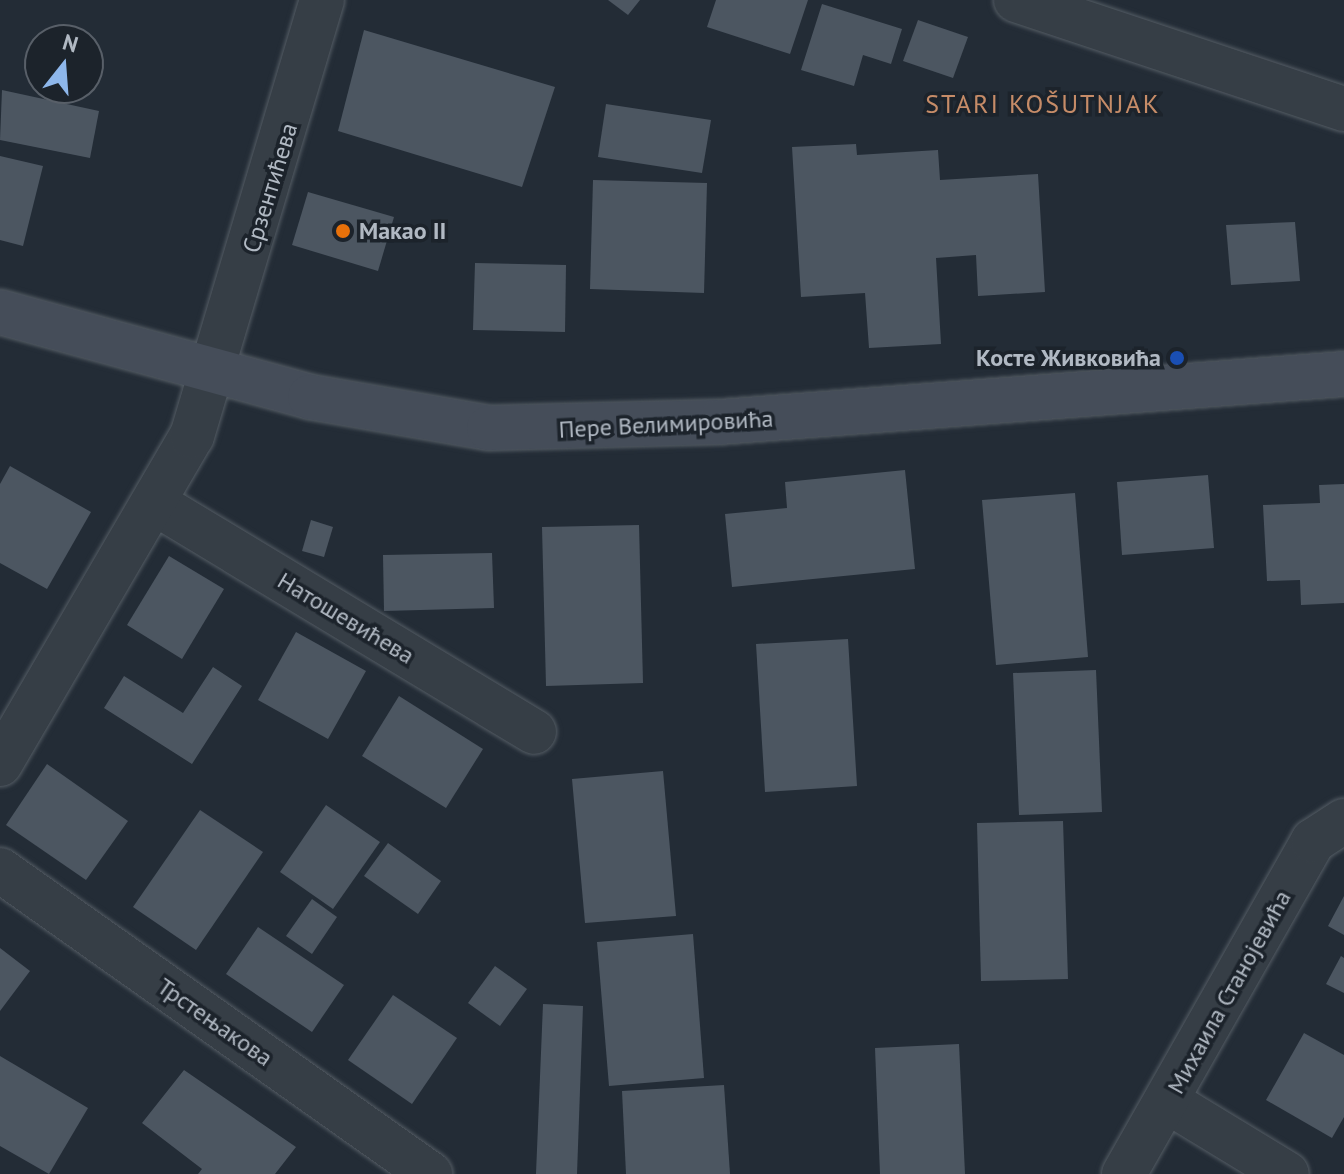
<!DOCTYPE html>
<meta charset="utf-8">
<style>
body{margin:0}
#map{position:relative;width:1344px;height:1174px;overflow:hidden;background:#232c36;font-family:"PT Sans",sans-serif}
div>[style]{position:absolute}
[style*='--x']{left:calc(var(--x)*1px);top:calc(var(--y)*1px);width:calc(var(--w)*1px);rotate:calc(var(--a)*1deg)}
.building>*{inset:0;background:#4c5661}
.roads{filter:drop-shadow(0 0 2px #545c64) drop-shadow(0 0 2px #545c64)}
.street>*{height:44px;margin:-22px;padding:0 22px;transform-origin:22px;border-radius:22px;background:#363e46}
.secondary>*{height:44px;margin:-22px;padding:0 22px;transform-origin:22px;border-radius:22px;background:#454d59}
.dots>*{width:22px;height:22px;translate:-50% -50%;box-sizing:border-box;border:4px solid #1c232b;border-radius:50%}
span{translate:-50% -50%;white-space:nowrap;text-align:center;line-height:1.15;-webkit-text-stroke:7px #1c232b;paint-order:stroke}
.street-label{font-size:24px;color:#b1b9c3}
.poi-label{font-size:24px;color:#b1b9c3;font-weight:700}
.left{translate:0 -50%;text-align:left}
.right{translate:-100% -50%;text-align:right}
.neighbourhood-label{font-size:26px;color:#c68c68;letter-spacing:2px}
.north{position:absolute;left:24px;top:24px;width:80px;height:80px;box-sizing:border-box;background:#1c232b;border:2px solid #585f68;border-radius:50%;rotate:17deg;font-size:22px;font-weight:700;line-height:32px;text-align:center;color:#b1b9c3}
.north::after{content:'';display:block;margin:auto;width:28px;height:36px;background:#8eb7eb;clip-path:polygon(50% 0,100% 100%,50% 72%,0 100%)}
</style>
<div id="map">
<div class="building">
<div style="clip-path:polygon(608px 0,640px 0,628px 15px)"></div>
<div style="clip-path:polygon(716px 0,808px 0,790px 54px,707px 27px)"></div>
<div style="clip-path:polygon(822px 4px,902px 29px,891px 64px,863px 55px,854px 86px,801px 70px)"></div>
<div style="clip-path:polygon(918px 20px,968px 37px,953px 78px,903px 61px)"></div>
<div style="clip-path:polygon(364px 30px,555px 87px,522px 187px,338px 131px)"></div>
<div style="clip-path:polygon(2px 90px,99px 111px,90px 158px,0 140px)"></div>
<div style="clip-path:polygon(606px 104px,711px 120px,702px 173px,598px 157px)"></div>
<div style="clip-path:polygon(856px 144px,857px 155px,938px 150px,940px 180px,1038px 174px,1045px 292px,978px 296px,976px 255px,936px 258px,941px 344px,869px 348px,865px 293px,801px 297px,792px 147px)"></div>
<div style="clip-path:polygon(0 156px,43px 166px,23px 246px,0 240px)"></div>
<div style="clip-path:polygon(593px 180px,707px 183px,704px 293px,590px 289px)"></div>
<div style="clip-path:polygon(308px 192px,394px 217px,378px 271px,292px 245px)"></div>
<div style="clip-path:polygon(1295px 222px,1300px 281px,1231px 285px,1226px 225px)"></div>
<div style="clip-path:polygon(475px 263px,566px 265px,565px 332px,473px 330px)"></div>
<div style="clip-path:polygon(10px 466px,91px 512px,47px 589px,0 563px,0 484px)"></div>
<div style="clip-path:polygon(905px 470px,915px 569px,732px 587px,725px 514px,787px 508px,785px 482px)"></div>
<div style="clip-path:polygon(1208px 475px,1214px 548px,1122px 555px,1117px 482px)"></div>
<div style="clip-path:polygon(1344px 484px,1344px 603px,1301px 605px,1300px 580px,1267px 581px,1263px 505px,1320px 503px,1319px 485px)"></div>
<div style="clip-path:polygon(1075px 493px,1088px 657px,996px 665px,982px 500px)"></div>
<div style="clip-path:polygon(311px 520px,333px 527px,324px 557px,302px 551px)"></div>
<div style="clip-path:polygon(639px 525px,643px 683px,546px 686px,542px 527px)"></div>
<div style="clip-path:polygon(492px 553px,494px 608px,384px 611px,383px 555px)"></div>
<div style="clip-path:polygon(169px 556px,224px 589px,182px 659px,127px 625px)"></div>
<div style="clip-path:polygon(296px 632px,366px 671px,328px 739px,258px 700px)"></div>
<div style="clip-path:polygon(848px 639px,857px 786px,765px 792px,756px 644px)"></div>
<div style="clip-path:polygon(213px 667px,242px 686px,192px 764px,104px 708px,124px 676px,183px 713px)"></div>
<div style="clip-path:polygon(1096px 670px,1102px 812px,1019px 815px,1013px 673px)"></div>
<div style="clip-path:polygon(399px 696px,483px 749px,446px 808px,362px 756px)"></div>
<div style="clip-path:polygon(47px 764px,128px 821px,86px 880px,6px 825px)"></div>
<div style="clip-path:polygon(663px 771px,676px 916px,585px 923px,572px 779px)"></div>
<div style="clip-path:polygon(326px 805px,380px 842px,333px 909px,280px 872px)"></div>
<div style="clip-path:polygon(200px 810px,263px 852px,196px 950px,133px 907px)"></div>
<div style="clip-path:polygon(1063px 821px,1068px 979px,981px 981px,977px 823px)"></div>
<div style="clip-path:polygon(388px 843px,441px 881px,418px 914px,364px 876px)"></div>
<div style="clip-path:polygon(1344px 896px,1344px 935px,1328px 926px)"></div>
<div style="clip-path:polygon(312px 899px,337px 917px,312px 954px,286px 936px)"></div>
<div style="clip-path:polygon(258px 927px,344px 985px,312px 1032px,226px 974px)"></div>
<div style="clip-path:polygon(693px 934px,704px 1078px,609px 1086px,597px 942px)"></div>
<div style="clip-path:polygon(0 948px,30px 971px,0 1011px)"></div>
<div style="clip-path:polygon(1341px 956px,1344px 958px,1344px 993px,1326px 984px)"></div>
<div style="clip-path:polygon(495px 966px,527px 989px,500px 1026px,468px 1003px)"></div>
<div style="clip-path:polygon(393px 995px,457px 1038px,412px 1104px,348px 1060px)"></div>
<div style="clip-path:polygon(543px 1004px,583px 1006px,577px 1174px,536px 1174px)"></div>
<div style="clip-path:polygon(1304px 1033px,1344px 1055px,1344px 1117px,1332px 1138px,1266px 1100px)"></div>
<div style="clip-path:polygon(959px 1044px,965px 1174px,880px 1174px,875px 1048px)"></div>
<div style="clip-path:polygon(0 1056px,88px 1108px,49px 1174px,0 1146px)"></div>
<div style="clip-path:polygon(184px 1070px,296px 1147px,275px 1174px,198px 1174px,202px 1169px,142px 1123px)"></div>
<div style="clip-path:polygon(724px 1085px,730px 1174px,626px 1174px,622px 1091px)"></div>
</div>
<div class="roads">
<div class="street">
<div style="--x:1016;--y:0;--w:346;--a:18.4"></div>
<div style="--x:158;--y:505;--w:439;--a:31.1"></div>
<div style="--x:0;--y:764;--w:380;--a:-59.7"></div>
<div style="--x:192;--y:436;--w:455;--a:-73.4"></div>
<div style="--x:0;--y:870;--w:527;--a:35.26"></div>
<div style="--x:1167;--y:1101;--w:140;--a:31.3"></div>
<div style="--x:1124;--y:1174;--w:383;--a:-60.4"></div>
<div style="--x:1313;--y:841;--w:37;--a:-33"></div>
</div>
<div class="secondary">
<div style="--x:0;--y:312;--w:321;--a:15.3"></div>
<div style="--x:310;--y:397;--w:182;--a:9.8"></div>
<div style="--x:489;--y:428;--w:231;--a:-1.5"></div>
<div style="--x:720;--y:422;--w:626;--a:-4.4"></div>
</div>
</div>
<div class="dots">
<div style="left:343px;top:231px;background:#e8710a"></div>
<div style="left:1177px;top:358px;background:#1a4fb4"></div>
</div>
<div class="street-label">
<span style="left:270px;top:188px;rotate:-73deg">Срзентићева</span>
<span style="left:666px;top:424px;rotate:-3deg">Пере Велимировића</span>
<span style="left:346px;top:618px;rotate:31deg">Натошевићева</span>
<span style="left:1229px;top:992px;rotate:-61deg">Михаила Станојевића</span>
<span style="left:215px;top:1022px;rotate:35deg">Трстењакова</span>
</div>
<div class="poi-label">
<span class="left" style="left:359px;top:231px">Макао II</span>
<span class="right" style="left:1161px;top:358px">Косте Живковића</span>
</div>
<div class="neighbourhood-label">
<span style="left:1043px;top:104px">STARI KOŠUTNJAK</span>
</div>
<div class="north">N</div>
</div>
